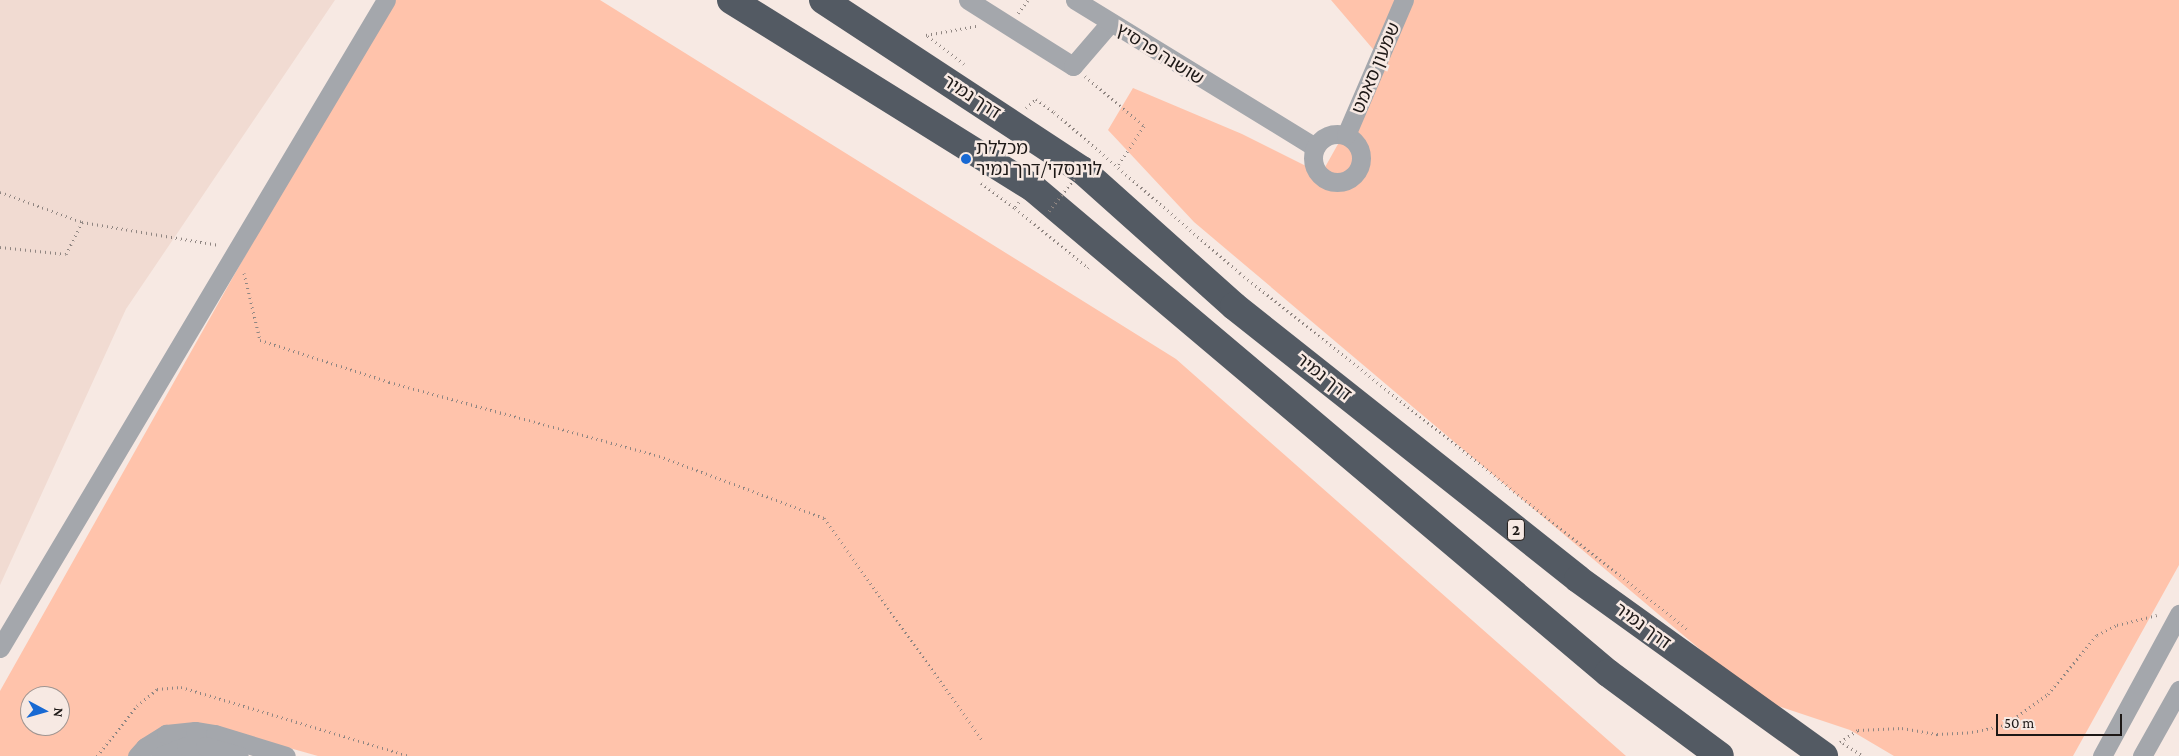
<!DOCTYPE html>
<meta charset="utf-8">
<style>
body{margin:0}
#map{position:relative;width:2179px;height:756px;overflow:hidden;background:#f7e9e3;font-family:"Crimson Pro","Noto Sans Hebrew",serif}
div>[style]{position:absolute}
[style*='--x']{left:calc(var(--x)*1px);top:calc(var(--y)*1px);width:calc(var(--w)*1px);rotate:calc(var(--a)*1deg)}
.built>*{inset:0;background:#f1dbd2}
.green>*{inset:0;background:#ffc3ab}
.path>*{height:3px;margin-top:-1.5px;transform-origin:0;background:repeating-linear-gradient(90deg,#908682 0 1px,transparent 0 5px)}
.minor>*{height:19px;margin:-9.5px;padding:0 9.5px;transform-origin:9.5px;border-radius:9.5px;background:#a4a7ac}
.minor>.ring{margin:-9.5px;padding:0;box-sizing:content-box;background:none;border:19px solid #a4a7ac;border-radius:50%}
.highway>*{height:28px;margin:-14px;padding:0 14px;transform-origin:14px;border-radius:14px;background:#535a63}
.path-bridge>*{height:3px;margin-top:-1.5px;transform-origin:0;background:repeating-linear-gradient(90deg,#908682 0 1px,transparent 0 5px)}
.dots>*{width:14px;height:14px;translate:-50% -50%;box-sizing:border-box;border:2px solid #f7e9e3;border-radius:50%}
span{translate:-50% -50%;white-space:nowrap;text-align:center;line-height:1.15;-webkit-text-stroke:5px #f7e9e3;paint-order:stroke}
.shield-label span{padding:1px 4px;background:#f7e9e3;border:1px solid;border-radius:4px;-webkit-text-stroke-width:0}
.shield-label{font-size:16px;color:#1d1816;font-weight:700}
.street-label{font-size:18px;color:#1d1816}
.poi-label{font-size:18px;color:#1d1816}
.left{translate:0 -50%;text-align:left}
.north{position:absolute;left:20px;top:686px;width:50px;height:50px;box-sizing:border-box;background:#f7e9e3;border:1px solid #a09591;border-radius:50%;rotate:96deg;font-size:14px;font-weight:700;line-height:20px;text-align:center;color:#1d1816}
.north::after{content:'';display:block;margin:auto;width:18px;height:22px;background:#1869d3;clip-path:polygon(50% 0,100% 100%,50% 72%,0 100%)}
.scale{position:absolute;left:1996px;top:714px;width:126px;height:22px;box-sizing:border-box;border:2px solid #1d1816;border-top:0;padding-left:6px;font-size:15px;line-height:18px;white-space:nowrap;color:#1d1816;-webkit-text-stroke:4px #f7e9e3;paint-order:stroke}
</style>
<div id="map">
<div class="built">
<div style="clip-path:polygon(0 0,335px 0,126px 309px,0 585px)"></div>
</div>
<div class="green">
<div style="clip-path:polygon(evenodd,389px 0,600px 0,1176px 359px,1626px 756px,318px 756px,205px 724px,128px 756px,0 756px,0 691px,389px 0,30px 696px,60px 696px,60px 726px,30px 726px,30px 696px)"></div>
<div style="clip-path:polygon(1331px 0,2179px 0,2179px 565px,2073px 756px,1894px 756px,1850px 730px,1760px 700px,1194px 222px,1108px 130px,1133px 88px,1242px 134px,1312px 169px,1324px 169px,1384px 62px)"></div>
</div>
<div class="path">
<div style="--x:1018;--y:13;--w:16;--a:-52"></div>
<div style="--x:964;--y:64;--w:48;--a:-142.7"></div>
<div style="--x:926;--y:35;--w:51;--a:-10.2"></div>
<div style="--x:1085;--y:76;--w:77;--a:40.3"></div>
<div style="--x:1144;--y:126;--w:49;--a:123.4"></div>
<div style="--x:1026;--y:108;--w:13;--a:-42"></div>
<div style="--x:1036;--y:99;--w:22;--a:36"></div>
<div style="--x:1054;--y:112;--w:246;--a:40.9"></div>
<div style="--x:1240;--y:273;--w:571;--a:38.53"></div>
<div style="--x:981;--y:183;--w:42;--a:36.3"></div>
<div style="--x:0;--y:192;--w:87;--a:20.1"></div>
<div style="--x:82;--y:222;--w:139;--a:9.5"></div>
<div style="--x:1019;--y:202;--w:7;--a:124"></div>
<div style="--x:1015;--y:208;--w:94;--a:39.4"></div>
<div style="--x:1088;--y:268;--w:4;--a:-45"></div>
<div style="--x:0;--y:247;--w:66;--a:6.1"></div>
<div style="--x:66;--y:254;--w:36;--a:-63"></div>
<div style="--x:244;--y:273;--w:69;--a:76.6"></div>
<div style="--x:260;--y:340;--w:136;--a:18"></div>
<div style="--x:389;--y:382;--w:280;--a:15.3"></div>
<div style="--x:659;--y:456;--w:176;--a:20.6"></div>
<div style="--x:824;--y:518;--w:274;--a:54.5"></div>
<div style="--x:1840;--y:742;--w:22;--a:-34"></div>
<div style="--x:1858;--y:730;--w:44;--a:-2.6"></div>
<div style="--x:1902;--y:728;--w:36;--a:10"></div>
<div style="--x:1937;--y:734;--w:35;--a:-3"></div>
<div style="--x:1972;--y:732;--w:34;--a:-12"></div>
<div style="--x:2005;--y:725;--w:53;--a:-35.8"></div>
<div style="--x:2048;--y:694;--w:77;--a:-50.3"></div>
<div style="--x:2097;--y:635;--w:22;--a:-27"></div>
<div style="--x:2117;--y:625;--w:41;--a:-14"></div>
<div style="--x:1843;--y:743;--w:24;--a:33"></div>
<div style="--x:97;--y:756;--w:64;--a:-51.3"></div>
<div style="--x:137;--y:706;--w:26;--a:-40"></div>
<div style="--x:157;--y:689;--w:24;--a:-5"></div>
<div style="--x:181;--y:687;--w:239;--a:16.8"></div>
</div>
<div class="minor">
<div style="--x:968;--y:0;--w:124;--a:32.2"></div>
<div style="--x:1073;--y:66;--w:57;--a:-49.3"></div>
<div style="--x:1075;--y:0;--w:281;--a:31.5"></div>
<div class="ring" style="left:1313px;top:134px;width:29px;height:29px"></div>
<div style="--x:1346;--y:135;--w:147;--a:-66.8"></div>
<div style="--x:0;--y:648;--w:754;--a:-59.22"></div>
<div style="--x:137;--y:756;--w:12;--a:-48"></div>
<div style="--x:145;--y:747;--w:25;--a:-32"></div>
<div style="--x:166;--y:734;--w:29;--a:-6"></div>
<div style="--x:195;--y:731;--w:20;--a:9"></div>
<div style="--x:215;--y:734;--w:74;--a:17.2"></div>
<div style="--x:160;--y:756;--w:28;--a:-21"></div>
<div style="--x:186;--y:746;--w:19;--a:0"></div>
<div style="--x:205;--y:746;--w:35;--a:16"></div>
<div style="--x:2102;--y:756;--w:162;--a:-61.5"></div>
<div style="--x:2142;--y:756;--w:76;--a:-60.7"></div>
</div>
<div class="highway">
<div style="--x:731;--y:0;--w:356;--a:31.9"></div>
<div style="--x:1033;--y:188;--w:752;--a:40.15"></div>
<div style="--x:1608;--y:673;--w:139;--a:36.5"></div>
<div style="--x:823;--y:0;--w:310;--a:33.3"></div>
<div style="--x:1082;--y:170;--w:204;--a:41.8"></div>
<div style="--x:1234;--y:306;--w:439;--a:38.4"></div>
<div style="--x:1578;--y:579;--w:303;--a:35.7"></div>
</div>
<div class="path-bridge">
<div style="--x:1049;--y:211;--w:60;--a:-51.8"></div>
</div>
<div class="dots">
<div style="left:966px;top:159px;background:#1869d3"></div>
</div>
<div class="shield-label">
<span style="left:1516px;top:530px">2</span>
</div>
<div class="street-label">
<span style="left:1160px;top:54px;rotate:32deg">שושנה פרסיץ</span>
<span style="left:1376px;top:68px;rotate:-67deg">שמעון סאמט</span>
<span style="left:972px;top:97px;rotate:33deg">דרך נמיר</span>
<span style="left:1324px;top:377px;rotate:38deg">דרך נמיר</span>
<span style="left:1643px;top:626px;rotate:36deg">דרך נמיר</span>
</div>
<div class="poi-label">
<span class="left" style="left:976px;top:159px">מכללת<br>לוינסקי/דרך נמיר</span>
</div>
<div class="north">N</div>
<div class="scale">50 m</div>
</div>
